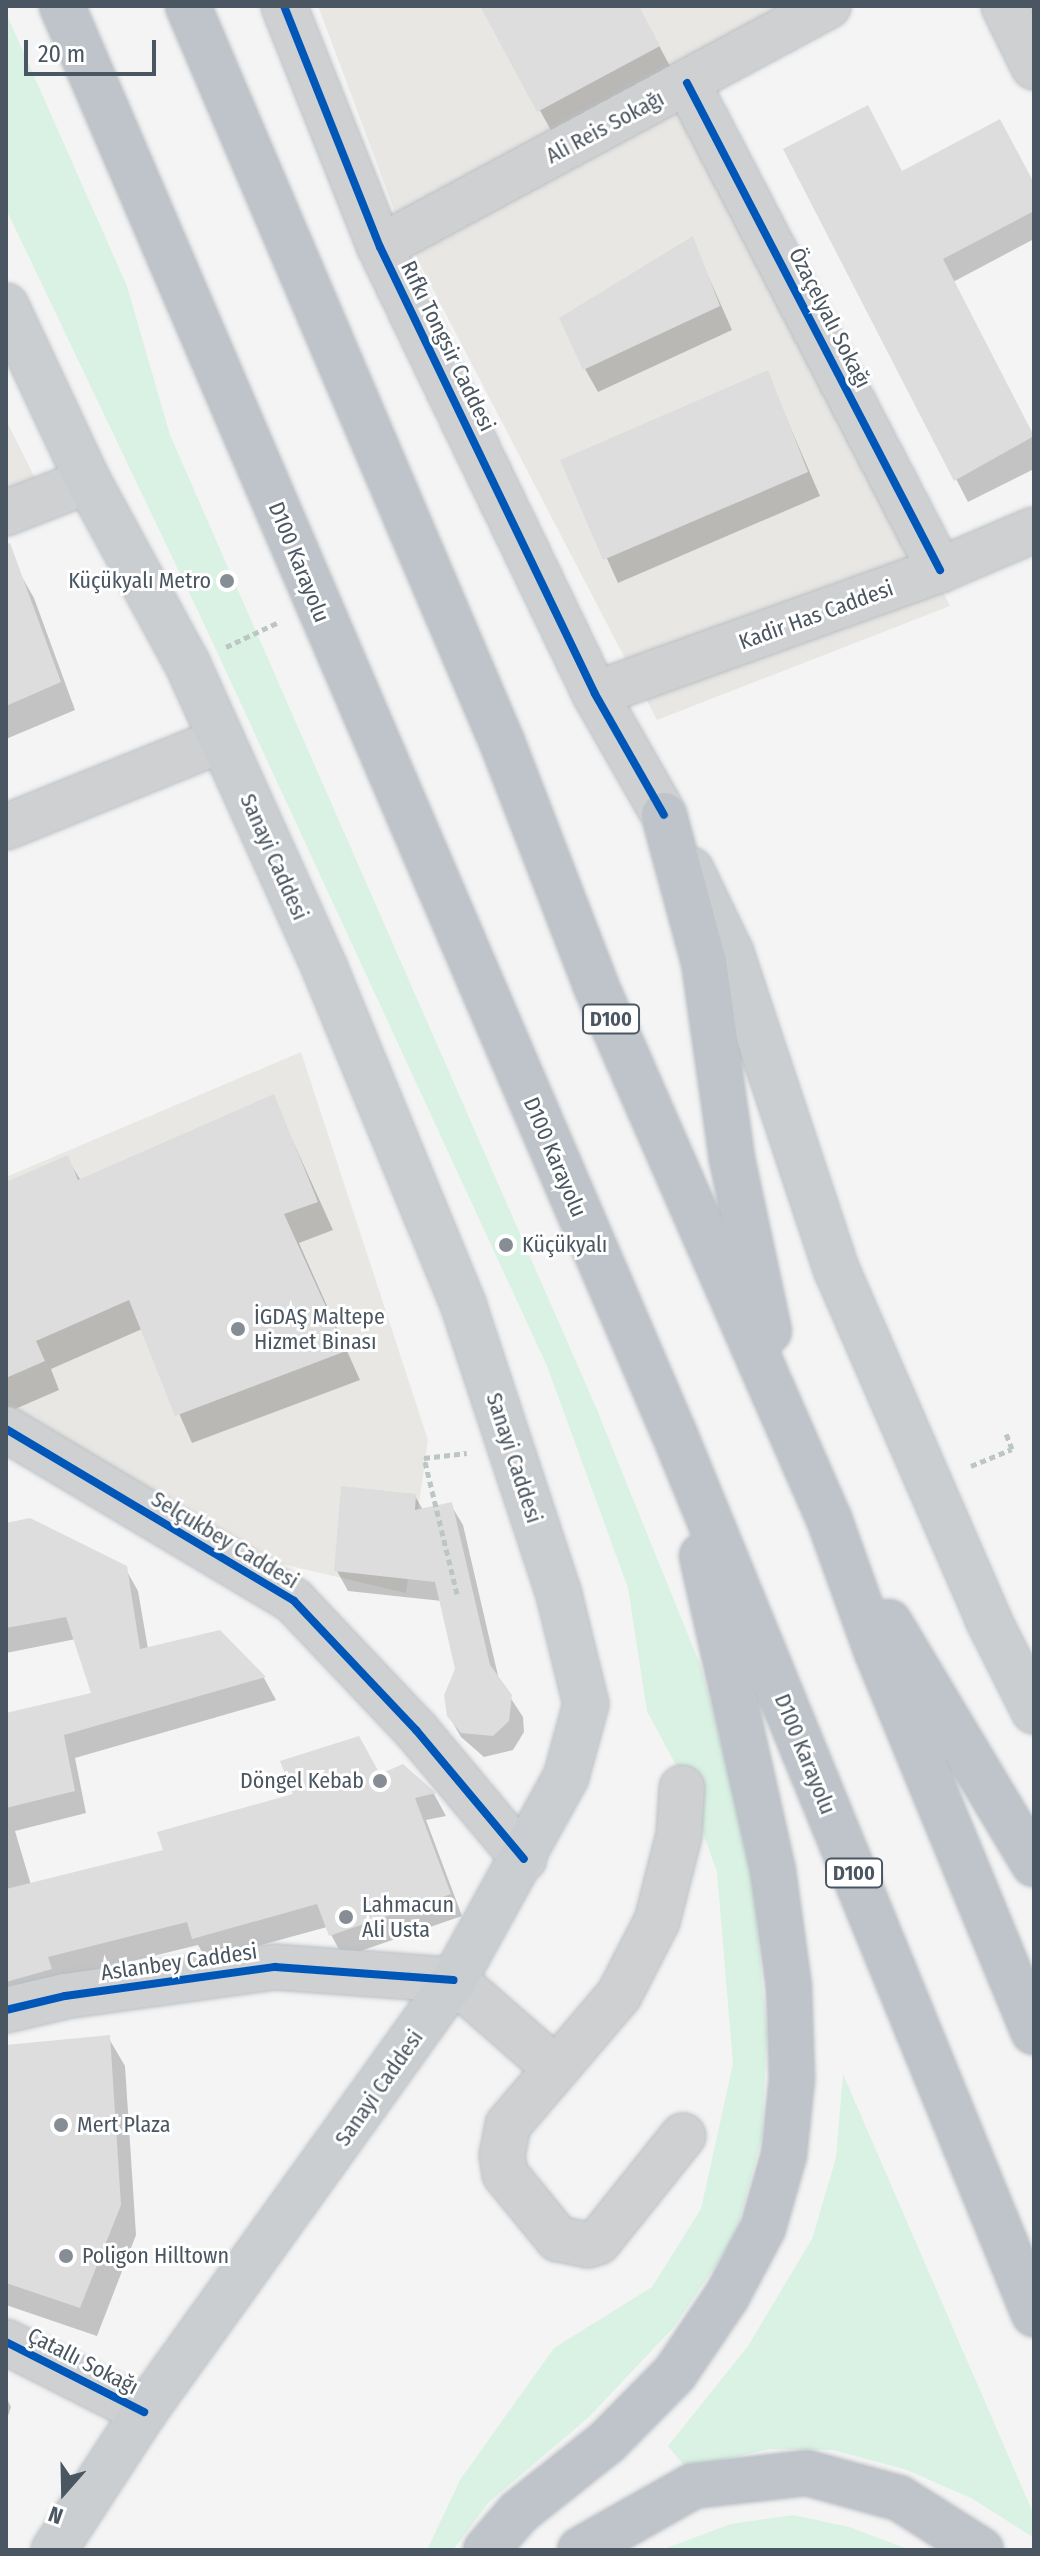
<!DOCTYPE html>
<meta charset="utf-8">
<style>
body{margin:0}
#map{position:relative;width:1040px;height:2556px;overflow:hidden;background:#f4f4f4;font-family:"Fira Sans Condensed",sans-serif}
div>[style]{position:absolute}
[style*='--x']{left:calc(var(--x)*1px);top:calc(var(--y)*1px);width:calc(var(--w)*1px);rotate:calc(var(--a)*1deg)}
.commercial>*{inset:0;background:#e8e7e3}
.green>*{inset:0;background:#d9f2e3}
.shadow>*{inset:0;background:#0003}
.building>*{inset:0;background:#ddddde}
.path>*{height:5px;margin-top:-2.5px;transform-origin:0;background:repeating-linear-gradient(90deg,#bcc7c4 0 6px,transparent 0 10px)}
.roads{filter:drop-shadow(0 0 2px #b9bec3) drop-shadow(0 0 2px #b9bec3)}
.minor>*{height:44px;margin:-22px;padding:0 22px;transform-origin:22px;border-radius:22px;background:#ced0d2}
.major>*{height:44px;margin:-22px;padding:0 22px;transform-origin:22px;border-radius:22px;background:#caced1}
.highway>*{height:44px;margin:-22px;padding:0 22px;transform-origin:22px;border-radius:22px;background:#bec4c9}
.cycleway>*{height:8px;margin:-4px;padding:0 4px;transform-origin:4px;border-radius:4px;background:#0057b8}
.dots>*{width:22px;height:22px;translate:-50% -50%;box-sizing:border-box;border:4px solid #fff;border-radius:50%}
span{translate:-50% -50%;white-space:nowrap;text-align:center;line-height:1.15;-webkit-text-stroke:6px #fff;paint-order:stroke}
.shield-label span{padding:2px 6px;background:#fff;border:2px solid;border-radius:6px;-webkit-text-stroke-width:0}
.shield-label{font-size:20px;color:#4a5661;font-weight:700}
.street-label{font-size:22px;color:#4a5661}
.poi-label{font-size:22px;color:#4a5661}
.right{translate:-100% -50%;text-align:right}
.left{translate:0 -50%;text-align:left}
.frame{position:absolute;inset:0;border:8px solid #4a5661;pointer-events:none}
.north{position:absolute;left:24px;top:2452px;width:80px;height:80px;-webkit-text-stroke:6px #fff;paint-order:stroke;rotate:200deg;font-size:22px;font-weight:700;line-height:32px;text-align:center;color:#4a5661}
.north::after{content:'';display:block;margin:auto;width:28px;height:36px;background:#4a5661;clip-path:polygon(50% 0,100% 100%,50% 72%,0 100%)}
.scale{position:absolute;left:24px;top:40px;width:132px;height:36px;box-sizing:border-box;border:4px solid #4a5661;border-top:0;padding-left:10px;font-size:24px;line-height:28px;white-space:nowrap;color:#4a5661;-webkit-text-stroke:6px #fff;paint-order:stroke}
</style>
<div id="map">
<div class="commercial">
<div style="clip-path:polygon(318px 6px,817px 6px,690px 74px,950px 606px,657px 720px,401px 228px)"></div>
<div style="clip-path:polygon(6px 420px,51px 510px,6px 528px)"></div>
<div style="clip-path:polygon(301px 1052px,428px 1440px,406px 1593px,282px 1564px,6px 1407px,6px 1177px)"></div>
</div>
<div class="green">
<div style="clip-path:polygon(6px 13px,127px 286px,170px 435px,595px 1405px,701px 1667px,750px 1854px,767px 2033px,762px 2137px,735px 2237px,673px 2328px,589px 2417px,488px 2503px,453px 2550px,427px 2550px,460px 2480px,554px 2348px,652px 2287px,701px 2209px,733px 2064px,717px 1872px,685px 1782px,647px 1711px,628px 1588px,547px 1366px,205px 626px,6px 209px)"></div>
<div style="clip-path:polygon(843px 2074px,1034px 2515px,1034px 2538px,973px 2499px,907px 2470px,833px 2450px,770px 2449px,686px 2468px,668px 2446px,748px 2346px,812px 2239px,836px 2158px)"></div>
<div style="clip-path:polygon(793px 2515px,849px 2527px,910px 2550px,661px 2550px,731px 2524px)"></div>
</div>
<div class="shadow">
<div style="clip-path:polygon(482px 6px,638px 6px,672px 70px,553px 134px)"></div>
<div style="clip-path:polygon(786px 150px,902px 173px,1034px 185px,1034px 239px,953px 282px,1034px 438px,1034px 469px,968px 502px)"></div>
<div style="clip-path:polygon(692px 239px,732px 330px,598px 392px,585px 369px)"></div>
<div style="clip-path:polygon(767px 373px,820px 496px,618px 583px,563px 461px)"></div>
<div style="clip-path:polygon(18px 570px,34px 598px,75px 710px,6px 739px,6px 575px)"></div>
<div style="clip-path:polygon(273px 1097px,333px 1230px,299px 1243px,360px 1380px,192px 1443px,142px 1329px,51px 1369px,59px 1390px,6px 1413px,6px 1185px,67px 1158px,81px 1181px)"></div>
<div style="clip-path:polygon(415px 1496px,423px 1510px,451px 1505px,463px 1525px,499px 1680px,523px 1717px,524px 1732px,513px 1750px,484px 1757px,461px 1737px,449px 1716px,458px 1669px,442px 1601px,348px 1591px,337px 1571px)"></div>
<div style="clip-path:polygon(6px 1525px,125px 1568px,138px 1591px,148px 1649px,219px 1632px,264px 1678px,276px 1700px,75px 1758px,86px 1813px,15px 1831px,31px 1885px,166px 1851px,402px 1766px,434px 1794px,446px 1816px,426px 1820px,462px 1916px,343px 1957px,327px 1927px,207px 1960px,198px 1945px,59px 1979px,6px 2008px,6px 1715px,94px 1695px,76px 1639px,6px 1653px)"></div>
<div style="clip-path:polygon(108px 2037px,125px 2066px,136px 2235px,97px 2336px,6px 2305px,6px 2047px)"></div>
<div style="clip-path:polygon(6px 2397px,11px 2407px,6px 2422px)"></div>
</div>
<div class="building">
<div style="clip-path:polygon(480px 6px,639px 6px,660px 46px,537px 112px)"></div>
<div style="clip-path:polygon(868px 105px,902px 171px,1000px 119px,1034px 183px,1034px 211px,943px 259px,1034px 436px,954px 481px,783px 149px)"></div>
<div style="clip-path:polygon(693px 236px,720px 306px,583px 370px,559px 318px)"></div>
<div style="clip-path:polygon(768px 370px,808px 472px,603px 560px,560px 460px)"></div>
<div style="clip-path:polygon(10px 543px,61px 682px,6px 706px,6px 544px)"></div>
<div style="clip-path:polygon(274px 1094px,318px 1202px,284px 1214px,346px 1351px,175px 1416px,129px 1300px,36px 1341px,45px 1361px,6px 1378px,6px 1182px,68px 1155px,78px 1180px)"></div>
<div style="clip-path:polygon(341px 1486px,416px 1494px,415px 1510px,452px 1502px,490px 1665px,512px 1695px,509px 1721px,493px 1736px,461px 1733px,447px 1716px,444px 1695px,455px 1669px,435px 1582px,334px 1571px)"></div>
<div style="clip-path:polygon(30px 1518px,127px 1566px,140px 1649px,220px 1630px,266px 1677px,64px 1735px,75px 1791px,6px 1808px,6px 1713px,91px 1693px,66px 1617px,6px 1628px,6px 1523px)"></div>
<div style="clip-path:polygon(359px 1736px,380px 1774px,403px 1764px,436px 1793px,415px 1798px,451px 1894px,329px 1936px,317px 1904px,192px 1939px,187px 1922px,48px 1957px,52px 1969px,6px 1982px,6px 1889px,163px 1850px,157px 1832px,293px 1794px,280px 1761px)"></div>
<div style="clip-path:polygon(110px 2035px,121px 2205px,80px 2308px,6px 2283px,6px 2045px)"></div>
</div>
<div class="path">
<div style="--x:226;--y:647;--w:59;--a:-25.3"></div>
<div style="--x:971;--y:1466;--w:44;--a:-22.5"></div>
<div style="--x:1012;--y:1449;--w:19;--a:-111"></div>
<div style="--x:457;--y:1594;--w:140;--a:-103.6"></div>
<div style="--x:424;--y:1458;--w:43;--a:-6.6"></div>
</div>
<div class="roads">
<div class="minor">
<div style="--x:284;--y:6;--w:259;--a:68.3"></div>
<div style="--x:380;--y:247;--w:496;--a:64.3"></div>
<div style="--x:595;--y:694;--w:139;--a:60.3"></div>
<div style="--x:1004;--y:6;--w:68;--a:63.8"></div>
<div style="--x:687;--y:83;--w:549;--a:62.55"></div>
<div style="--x:380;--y:247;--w:509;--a:-28.28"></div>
<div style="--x:6;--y:513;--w:88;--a:-21.3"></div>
<div style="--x:595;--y:694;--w:367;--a:-19.8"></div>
<div style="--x:940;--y:570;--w:102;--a:-23.1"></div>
<div style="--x:6;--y:827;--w:232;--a:-22"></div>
<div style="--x:6;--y:1429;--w:335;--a:30.8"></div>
<div style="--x:294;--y:1601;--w:178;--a:46.6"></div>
<div style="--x:416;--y:1730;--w:168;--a:50.1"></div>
<div style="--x:682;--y:1788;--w:47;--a:93.7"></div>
<div style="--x:679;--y:1835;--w:89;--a:104.3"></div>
<div style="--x:657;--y:1921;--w:83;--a:117.2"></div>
<div style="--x:619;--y:1995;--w:171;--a:130.5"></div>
<div style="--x:508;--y:2125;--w:31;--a:101"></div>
<div style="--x:502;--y:2155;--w:19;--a:81"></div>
<div style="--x:505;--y:2174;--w:84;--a:50.8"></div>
<div style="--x:558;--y:2239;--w:31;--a:11"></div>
<div style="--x:588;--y:2245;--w:10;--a:-17"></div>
<div style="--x:598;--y:2242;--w:136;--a:-51.3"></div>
<div style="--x:6;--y:2010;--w:61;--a:-13.3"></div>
<div style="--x:65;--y:1996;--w:212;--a:-7.9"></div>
<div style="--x:275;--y:1967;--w:179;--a:4.2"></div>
<div style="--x:454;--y:1980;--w:135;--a:41.1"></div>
<div style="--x:6;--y:2342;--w:155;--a:26.9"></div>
</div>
<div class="major">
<div style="--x:6;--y:306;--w:193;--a:64.9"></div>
<div style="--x:88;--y:481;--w:207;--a:61.5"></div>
<div style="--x:187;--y:663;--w:336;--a:65.7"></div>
<div style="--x:325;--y:969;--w:365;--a:67.6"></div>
<div style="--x:464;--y:1307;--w:303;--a:71.7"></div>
<div style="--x:559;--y:1595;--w:112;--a:76.1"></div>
<div style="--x:586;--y:1704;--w:76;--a:105.3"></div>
<div style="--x:566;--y:1777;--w:232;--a:118.9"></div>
<div style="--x:454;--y:1980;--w:532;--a:125.66"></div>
<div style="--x:144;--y:2412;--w:165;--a:123.1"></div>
<div style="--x:691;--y:870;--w:92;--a:64.3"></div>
<div style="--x:731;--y:953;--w:335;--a:71.6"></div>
<div style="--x:837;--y:1271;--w:379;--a:66.5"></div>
<div style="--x:988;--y:1619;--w:103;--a:63.4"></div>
</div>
<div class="highway">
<div style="--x:62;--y:6;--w:1553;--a:66.79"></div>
<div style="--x:674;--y:1433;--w:952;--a:67.77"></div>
<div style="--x:188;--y:6;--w:800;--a:66.9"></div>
<div style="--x:502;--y:742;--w:261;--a:68.9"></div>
<div style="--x:596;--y:986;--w:582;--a:66.39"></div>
<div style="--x:829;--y:1519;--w:141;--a:70.2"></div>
<div style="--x:877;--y:1652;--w:411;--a:67.6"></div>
<div style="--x:664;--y:815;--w:152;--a:74.8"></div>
<div style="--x:704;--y:962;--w:199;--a:81.9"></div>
<div style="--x:732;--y:1159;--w:176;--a:77.9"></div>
<div style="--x:889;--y:1622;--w:282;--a:59.1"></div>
<div style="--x:486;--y:2550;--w:50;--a:-49"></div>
<div style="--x:519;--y:2512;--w:112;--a:-38.5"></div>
<div style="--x:607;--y:2442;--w:97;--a:-45.4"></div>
<div style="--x:675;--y:2373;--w:93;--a:-56"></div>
<div style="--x:727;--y:2296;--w:77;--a:-62.1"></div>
<div style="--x:763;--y:2228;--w:76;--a:-74"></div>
<div style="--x:784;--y:2155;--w:76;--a:-84"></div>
<div style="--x:792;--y:2079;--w:92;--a:-91.9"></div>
<div style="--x:789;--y:1987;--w:117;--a:-97.9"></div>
<div style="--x:773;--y:1871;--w:323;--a:-102.7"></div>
<div style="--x:580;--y:2550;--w:130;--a:-29.5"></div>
<div style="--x:693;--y:2486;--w:115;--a:-6.5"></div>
<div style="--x:807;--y:2473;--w:95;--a:15.2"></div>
<div style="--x:899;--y:2498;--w:97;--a:32.4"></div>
</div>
</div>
<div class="cycleway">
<div style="--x:284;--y:6;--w:259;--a:68.3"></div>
<div style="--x:380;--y:247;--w:496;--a:64.3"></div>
<div style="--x:595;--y:694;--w:139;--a:60.3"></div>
<div style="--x:687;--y:83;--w:549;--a:62.55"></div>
<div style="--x:6;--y:1429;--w:335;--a:30.8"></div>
<div style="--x:294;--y:1601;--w:178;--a:46.6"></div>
<div style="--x:416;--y:1730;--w:168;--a:50.1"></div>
<div style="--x:6;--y:2010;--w:61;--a:-13.3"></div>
<div style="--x:65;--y:1996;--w:212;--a:-7.9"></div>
<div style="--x:275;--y:1967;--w:179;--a:4.2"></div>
<div style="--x:6;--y:2342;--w:155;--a:26.9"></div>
</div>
<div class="dots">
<div style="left:227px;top:581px;background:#868d94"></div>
<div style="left:506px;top:1245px;background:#868d94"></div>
<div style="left:238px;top:1329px;background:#868d94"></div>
<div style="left:380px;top:1781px;background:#868d94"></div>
<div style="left:346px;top:1917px;background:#868d94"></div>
<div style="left:61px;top:2125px;background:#868d94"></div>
<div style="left:66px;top:2256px;background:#868d94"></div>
</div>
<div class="shield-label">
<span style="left:611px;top:1019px">D100</span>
<span style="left:854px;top:1873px">D100</span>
</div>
<div class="street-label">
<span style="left:605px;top:127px;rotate:-28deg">Ali Reis Sokağı</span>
<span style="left:830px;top:318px;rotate:63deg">Özaçelyalı Sokağı</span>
<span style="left:448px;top:346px;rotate:64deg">Rıfkı Tongsir Caddesi</span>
<span style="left:299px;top:562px;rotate:68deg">D100 Karayolu</span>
<span style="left:816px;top:615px;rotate:-20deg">Kadir Has Caddesi</span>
<span style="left:274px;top:857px;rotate:66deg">Sanayi Caddesi</span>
<span style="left:555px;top:1157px;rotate:67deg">D100 Karayolu</span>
<span style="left:514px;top:1458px;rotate:72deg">Sanayi Caddesi</span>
<span style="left:225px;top:1540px;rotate:31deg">Selçukbey Caddesi</span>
<span style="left:805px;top:1754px;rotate:68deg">D100 Karayolu</span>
<span style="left:179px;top:1962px;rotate:-8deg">Aslanbey Caddesi</span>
<span style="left:379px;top:2088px;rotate:-55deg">Sanayi Caddesi</span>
<span style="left:83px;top:2361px;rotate:27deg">Çatallı Sokağı</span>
</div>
<div class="poi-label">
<span class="right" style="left:211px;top:581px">Küçükyalı Metro</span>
<span class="left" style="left:522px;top:1245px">Küçükyalı</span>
<span class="left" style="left:254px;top:1329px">İGDAŞ Maltepe<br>Hizmet Binası</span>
<span class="right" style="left:364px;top:1781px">Döngel Kebab</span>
<span class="left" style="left:362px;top:1917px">Lahmacun<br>Ali Usta</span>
<span class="left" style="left:77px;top:2125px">Mert Plaza</span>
<span class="left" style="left:82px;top:2256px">Poligon Hilltown</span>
</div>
<div class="frame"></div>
<div class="north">N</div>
<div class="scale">20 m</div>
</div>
